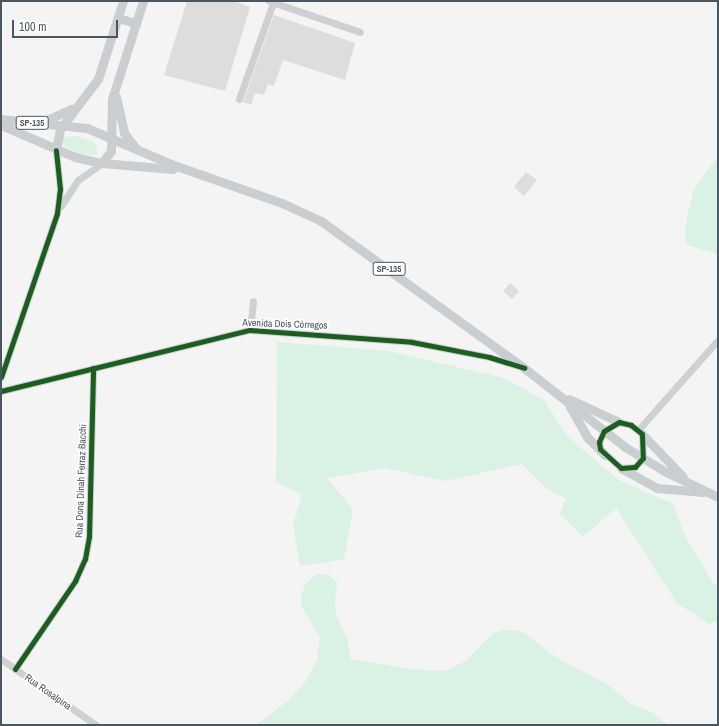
<!DOCTYPE html>
<meta charset="utf-8">
<style>
body{margin:0}
#map{position:relative;width:719px;height:726px;overflow:hidden;background:#f4f4f4;font-family:"Archivo Narrow",sans-serif}
div>[style]{position:absolute}
[style*='--x']{left:calc(var(--x)*1px);top:calc(var(--y)*1px);width:calc(var(--w)*1px);rotate:calc(var(--a)*1deg)}
.green>*{inset:0;background:#d9f2e3}
.building>*{inset:0;background:#ddddde}
.minor>*{height:7px;margin:-3.5px;padding:0 3.5px;transform-origin:3.5px;border-radius:3.5px;background:#ced0d2}
.major>*{height:9px;margin:-4.5px;padding:0 4.5px;transform-origin:4.5px;border-radius:4.5px;background:#caced1}
.cycleway>*{height:5px;margin:-2.5px;padding:0 2.5px;transform-origin:2.5px;border-radius:2.5px;background:#1b5e20}
span{translate:-50% -50%;white-space:nowrap;text-align:center;line-height:1.15;-webkit-text-stroke:3.5px #fff;paint-order:stroke}
.shield-label span{padding:1px 3px;background:#fff;border:1px solid;border-radius:3px;-webkit-text-stroke-width:0}
.shield-label{font-size:9px;color:#4a5661;font-weight:700}
.street-label{font-size:10px;color:#4a5661}
.frame{position:absolute;inset:0;border:2px solid #4a5661;pointer-events:none}
.scale{position:absolute;left:12px;top:20px;width:106px;height:18px;box-sizing:border-box;border:2px solid #4a5661;border-top:0;padding-left:5px;font-size:12px;line-height:14px;white-space:nowrap;color:#4a5661;-webkit-text-stroke:3px #fff;paint-order:stroke}
</style>
<div id="map">
<div class="green">
<div style="clip-path:polygon(76px 136px,93px 142px,97px 149px,97px 155px,80px 154px,65px 147px,62px 141px,64px 137px)"></div>
<div style="clip-path:polygon(718px 156px,718px 254px,687px 245px,685px 235px,688px 212px,694px 189px)"></div>
<div style="clip-path:polygon(277px 342px,388px 351px,504px 378px,544px 400px,567px 436px,619px 480px,673px 504px,685px 536px,714px 585px,718px 581px,718px 620px,709px 624px,677px 603px,616px 508px,583px 537px,560px 514px,566px 499px,546px 488px,522px 464px,445px 481px,385px 468px,327px 478px,353px 509px,344px 559px,300px 566px,293px 525px,302px 494px,276px 482px)"></div>
<div style="clip-path:polygon(317px 574px,329px 575px,337px 583px,335px 606px,337px 617px,347px 638px,351px 659px,420px 670px,445px 671px,466px 661px,492px 634px,502px 630px,515px 630px,525px 633px,554px 656px,610px 686px,631px 704px,652px 712px,668px 725px,256px 725px,289px 700px,306px 681px,317px 660px,320px 637px,301px 605px,302px 593px,306px 583px)"></div>
</div>
<div class="building">
<div style="clip-path:polygon(187px 1px,233px 1px,250px 7px,225px 91px,164px 75px)"></div>
<div style="clip-path:polygon(274px 15px,355px 43px,345px 80px,283px 60px,274px 86px,268px 84px,264px 95px,255px 93px,251px 105px,243px 102px)"></div>
<div style="clip-path:polygon(526px 172px,537px 180px,524px 196px,514px 187px)"></div>
<div style="clip-path:polygon(510px 283px,519px 291px,512px 299px,503px 291px)"></div>
</div>
<div class="minor">
<div style="--x:269;--y:1;--w:96;--a:18.8"></div>
<div style="--x:239;--y:99;--w:102;--a:-70.5"></div>
<div style="--x:61;--y:206;--w:31;--a:-57"></div>
<div style="--x:78;--y:180;--w:29;--a:-35"></div>
<div style="--x:250;--y:330;--w:29;--a:-84"></div>
<div style="--x:1;--y:377;--w:173;--a:-71.1"></div>
<div style="--x:57;--y:213;--w:24;--a:-83"></div>
<div style="--x:60;--y:189;--w:39;--a:-96"></div>
<div style="--x:1;--y:391;--w:256;--a:-13.8"></div>
<div style="--x:250;--y:330;--w:162;--a:4.2"></div>
<div style="--x:412;--y:342;--w:78;--a:11"></div>
<div style="--x:489;--y:357;--w:30;--a:17"></div>
<div style="--x:619;--y:422;--w:12;--a:14"></div>
<div style="--x:631;--y:425;--w:14;--a:39"></div>
<div style="--x:642;--y:434;--w:24;--a:88"></div>
<div style="--x:643;--y:458;--w:12;--a:132"></div>
<div style="--x:635;--y:467;--w:14;--a:176"></div>
<div style="--x:621;--y:468;--w:28;--a:-138"></div>
<div style="--x:600;--y:449;--w:7;--a:-98"></div>
<div style="--x:599;--y:442;--w:12;--a:-66"></div>
<div style="--x:604;--y:431;--w:17;--a:-31"></div>
<div style="--x:638;--y:430;--w:120;--a:-48.4"></div>
<div style="--x:1;--y:659;--w:116;--a:34.8"></div>
<div style="--x:15;--y:669;--w:107;--a:-55.7"></div>
<div style="--x:75;--y:581;--w:24;--a:-66"></div>
<div style="--x:85;--y:559;--w:22;--a:-80"></div>
<div style="--x:89;--y:537;--w:169;--a:-88.6"></div>
</div>
<div class="major">
<div style="--x:118;--y:18;--w:19;--a:16"></div>
<div style="--x:116;--y:97;--w:37;--a:77"></div>
<div style="--x:124;--y:133;--w:18;--a:52"></div>
<div style="--x:1;--y:119;--w:86;--a:6"></div>
<div style="--x:87;--y:128;--w:91;--a:23.2"></div>
<div style="--x:171;--y:164;--w:118;--a:19.4"></div>
<div style="--x:282;--y:203;--w:43;--a:24.8"></div>
<div style="--x:321;--y:221;--w:251;--a:35.9"></div>
<div style="--x:524;--y:368;--w:128;--a:38"></div>
<div style="--x:625;--y:447;--w:48;--a:31.4"></div>
<div style="--x:666;--y:472;--w:58;--a:25.7"></div>
<div style="--x:44;--y:121;--w:30;--a:-24"></div>
<div style="--x:1;--y:125;--w:81;--a:23.4"></div>
<div style="--x:75;--y:157;--w:28;--a:13"></div>
<div style="--x:102;--y:163;--w:71;--a:4.8"></div>
<div style="--x:56;--y:150;--w:21;--a:-79"></div>
<div style="--x:60;--y:129;--w:63;--a:-52.8"></div>
<div style="--x:98;--y:79;--w:82;--a:-72.2"></div>
<div style="--x:102;--y:163;--w:15;--a:-53"></div>
<div style="--x:111;--y:151;--w:52;--a:-88.9"></div>
<div style="--x:112;--y:99;--w:103;--a:-72.4"></div>
<div style="--x:569;--y:399;--w:55;--a:24.7"></div>
<div style="--x:570;--y:407;--w:36;--a:60"></div>
<div style="--x:588;--y:438;--w:24;--a:45"></div>
<div style="--x:642;--y:434;--w:59;--a:46.4"></div>
<div style="--x:621;--y:468;--w:41;--a:29.1"></div>
<div style="--x:657;--y:488;--w:46;--a:5"></div>
</div>
<div class="cycleway">
<div style="--x:1;--y:377;--w:173;--a:-71.1"></div>
<div style="--x:57;--y:213;--w:24;--a:-83"></div>
<div style="--x:60;--y:189;--w:39;--a:-96"></div>
<div style="--x:1;--y:391;--w:256;--a:-13.8"></div>
<div style="--x:250;--y:330;--w:162;--a:4.2"></div>
<div style="--x:412;--y:342;--w:78;--a:11"></div>
<div style="--x:489;--y:357;--w:37;--a:17"></div>
<div style="--x:619;--y:422;--w:12;--a:14"></div>
<div style="--x:631;--y:425;--w:14;--a:39"></div>
<div style="--x:642;--y:434;--w:24;--a:88"></div>
<div style="--x:643;--y:458;--w:12;--a:132"></div>
<div style="--x:635;--y:467;--w:14;--a:176"></div>
<div style="--x:621;--y:468;--w:28;--a:-138"></div>
<div style="--x:600;--y:449;--w:7;--a:-98"></div>
<div style="--x:599;--y:442;--w:12;--a:-66"></div>
<div style="--x:604;--y:431;--w:17;--a:-31"></div>
<div style="--x:15;--y:669;--w:107;--a:-55.7"></div>
<div style="--x:75;--y:581;--w:24;--a:-66"></div>
<div style="--x:85;--y:559;--w:22;--a:-80"></div>
<div style="--x:89;--y:537;--w:169;--a:-88.6"></div>
</div>
<div class="shield-label">
<span style="left:32px;top:123px">SP-135</span>
<span style="left:389px;top:269px">SP-135</span>
</div>
<div class="street-label">
<span style="left:285px;top:324px;rotate:2deg">Avenida Dois Córregos</span>
<span style="left:81px;top:481px;rotate:-88deg">Rua Dona Dinah Ferraz Bacchi</span>
<span style="left:48px;top:692px;rotate:35deg">Rua Rosalpina</span>
</div>
<div class="frame"></div>
<div class="scale">100 m</div>
</div>
